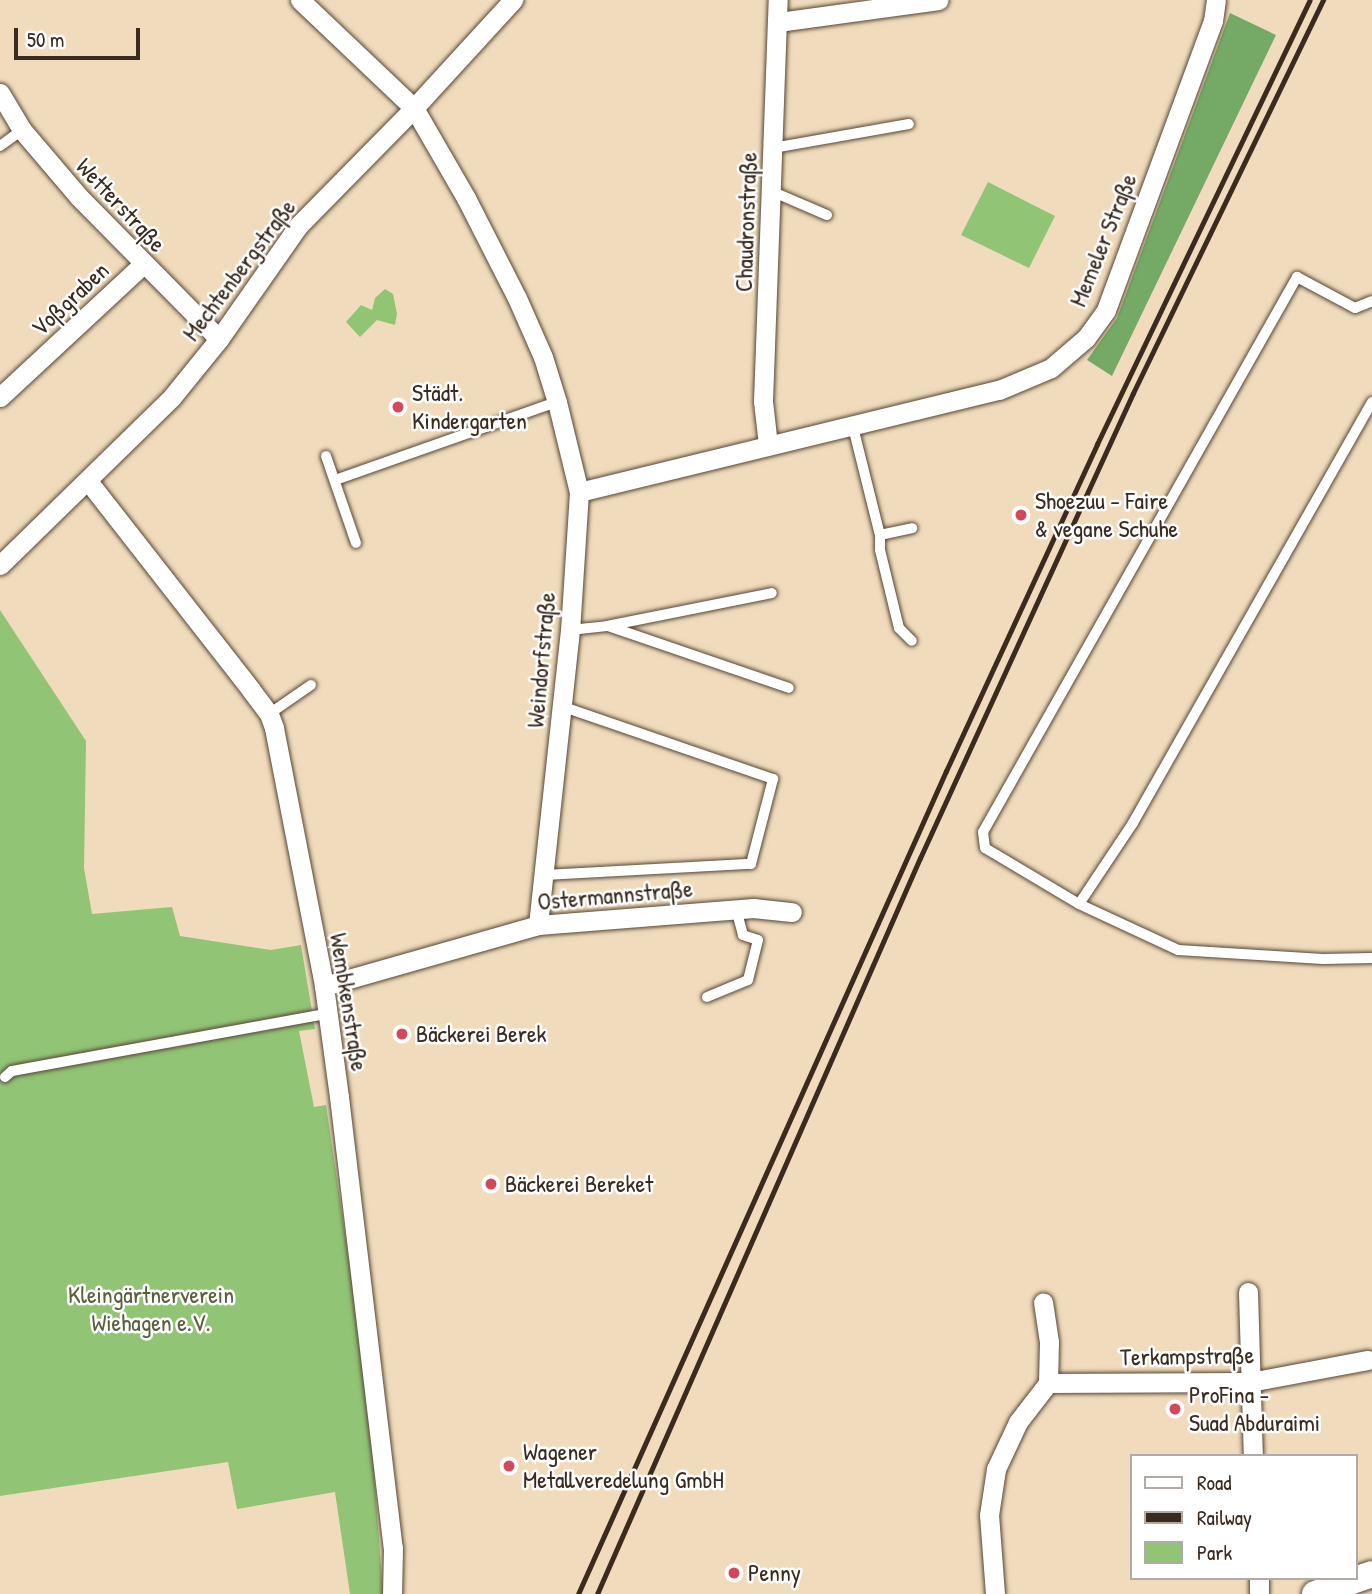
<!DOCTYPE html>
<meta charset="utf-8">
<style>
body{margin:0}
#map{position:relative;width:1372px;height:1594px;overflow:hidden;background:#f0dcbc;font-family:"Patrick Hand",sans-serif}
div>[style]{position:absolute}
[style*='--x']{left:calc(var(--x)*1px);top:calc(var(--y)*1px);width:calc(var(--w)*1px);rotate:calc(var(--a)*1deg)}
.green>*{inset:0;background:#92c475}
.forest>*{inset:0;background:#75aa66}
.roads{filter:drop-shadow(0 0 2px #564536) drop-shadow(0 0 2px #564536)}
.lane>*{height:10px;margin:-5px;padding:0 5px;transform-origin:5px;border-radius:5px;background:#fff}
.street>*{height:19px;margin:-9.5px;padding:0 9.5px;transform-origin:9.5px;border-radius:9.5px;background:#fff}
.secondary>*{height:26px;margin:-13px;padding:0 13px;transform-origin:13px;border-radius:13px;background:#fff}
.rail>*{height:5px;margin:-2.5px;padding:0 2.5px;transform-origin:2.5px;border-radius:2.5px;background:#3b2a1e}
.dots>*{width:19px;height:19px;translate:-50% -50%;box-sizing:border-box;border:4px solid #fff;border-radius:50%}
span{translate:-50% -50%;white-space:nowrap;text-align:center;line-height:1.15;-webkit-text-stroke:5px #fff;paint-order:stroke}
.street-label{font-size:24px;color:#3b2a1e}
.poi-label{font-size:24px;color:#3b2a1e}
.left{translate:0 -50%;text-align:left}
.park-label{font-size:24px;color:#59603c}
.legend{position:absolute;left:1130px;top:1454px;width:228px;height:126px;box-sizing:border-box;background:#fff;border:2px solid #b1aaa5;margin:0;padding:9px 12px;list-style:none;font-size:21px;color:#3b2a1e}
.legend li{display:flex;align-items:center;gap:14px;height:35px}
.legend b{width:35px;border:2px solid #b1aaa5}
.scale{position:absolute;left:14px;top:28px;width:126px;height:32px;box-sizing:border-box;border:4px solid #3b2a1e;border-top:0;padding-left:9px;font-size:21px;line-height:24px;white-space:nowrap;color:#3b2a1e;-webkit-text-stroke:5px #fff;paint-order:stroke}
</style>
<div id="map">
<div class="green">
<div style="clip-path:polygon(988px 182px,1055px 216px,1029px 268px,961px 235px)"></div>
<div style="clip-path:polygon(385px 289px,393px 294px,397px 314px,395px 325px,377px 320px,360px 337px,346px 322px,361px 305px,372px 310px,375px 298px)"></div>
<div style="clip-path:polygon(0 610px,86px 741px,84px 868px,92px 914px,172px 907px,180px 936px,271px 950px,301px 945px,315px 1029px,299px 1031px,314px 1107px,326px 1105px,368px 1390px,383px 1594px,350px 1594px,335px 1492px,237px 1509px,228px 1462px,0 1496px)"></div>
</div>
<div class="forest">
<div style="clip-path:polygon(1230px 13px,1276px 35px,1112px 376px,1087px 360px,1117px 318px)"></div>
</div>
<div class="roads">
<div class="lane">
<div style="--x:0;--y:146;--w:27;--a:-36"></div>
<div style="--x:773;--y:148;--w:138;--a:-10"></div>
<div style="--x:771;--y:191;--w:61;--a:23.2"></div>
<div style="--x:1372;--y:402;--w:484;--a:119.6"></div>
<div style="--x:1133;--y:823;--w:97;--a:123.7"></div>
<div style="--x:1079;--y:904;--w:109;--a:24.9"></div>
<div style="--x:1178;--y:950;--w:145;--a:3.6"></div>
<div style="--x:1323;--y:959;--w:49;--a:-1.2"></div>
<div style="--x:853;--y:427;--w:111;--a:76"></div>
<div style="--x:880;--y:535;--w:33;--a:-12"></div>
<div style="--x:326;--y:456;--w:92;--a:71"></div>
<div style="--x:335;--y:480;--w:235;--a:-19.4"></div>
<div style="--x:880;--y:535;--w:15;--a:90"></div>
<div style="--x:880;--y:550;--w:80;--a:76.3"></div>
<div style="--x:899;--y:628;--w:18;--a:45"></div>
<div style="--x:608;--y:626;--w:191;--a:18.9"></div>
<div style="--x:570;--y:630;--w:37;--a:-6"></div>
<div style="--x:607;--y:626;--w:168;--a:-11.3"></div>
<div style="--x:269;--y:714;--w:51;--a:-34.6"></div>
<div style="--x:545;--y:875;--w:206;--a:-3.1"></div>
<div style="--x:751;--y:864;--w:88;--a:-75.5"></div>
<div style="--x:773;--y:779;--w:224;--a:-161"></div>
<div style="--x:1079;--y:904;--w:109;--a:-149.2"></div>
<div style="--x:985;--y:848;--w:16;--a:-97"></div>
<div style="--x:983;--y:832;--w:638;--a:-60.5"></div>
<div style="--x:1297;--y:277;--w:66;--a:28.1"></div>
<div style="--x:1355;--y:308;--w:18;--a:-22"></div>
<div style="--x:707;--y:997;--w:44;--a:-22.5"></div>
<div style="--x:748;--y:980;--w:41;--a:-76"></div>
<div style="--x:758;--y:940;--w:16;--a:-162"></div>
<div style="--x:743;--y:935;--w:27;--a:-105"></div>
<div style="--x:5;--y:1077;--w:9;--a:-41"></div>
<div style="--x:12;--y:1071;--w:320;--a:-10.3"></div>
</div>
<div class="street">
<div style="--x:300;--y:0;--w:157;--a:43.5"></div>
<div style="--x:414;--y:108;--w:104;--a:60"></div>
<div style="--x:466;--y:198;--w:112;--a:63"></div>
<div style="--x:517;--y:298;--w:64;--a:66.2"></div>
<div style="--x:543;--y:357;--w:47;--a:72.7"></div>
<div style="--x:557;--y:402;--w:93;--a:76.3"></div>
<div style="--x:579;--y:492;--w:138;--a:93.7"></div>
<div style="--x:570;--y:630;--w:297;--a:96.2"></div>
<div style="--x:778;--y:22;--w:162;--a:-7.8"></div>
<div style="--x:0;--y:93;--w:43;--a:59.3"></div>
<div style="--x:22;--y:130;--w:88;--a:49.6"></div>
<div style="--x:79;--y:197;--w:199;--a:45.4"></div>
<div style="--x:0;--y:397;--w:194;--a:-42.9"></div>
<div style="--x:768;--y:445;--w:44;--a:-96.5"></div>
<div style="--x:763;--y:401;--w:401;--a:-87.9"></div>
<div style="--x:88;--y:481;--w:265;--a:52"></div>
<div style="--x:251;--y:690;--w:30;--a:53"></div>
<div style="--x:269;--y:714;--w:15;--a:70"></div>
<div style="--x:274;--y:728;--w:263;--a:79"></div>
<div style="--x:324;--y:986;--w:112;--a:82.3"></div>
<div style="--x:339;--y:1097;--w:454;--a:83.2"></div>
<div style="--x:393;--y:1548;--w:46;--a:91.2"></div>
<div style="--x:579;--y:492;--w:432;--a:-13.7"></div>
<div style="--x:999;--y:390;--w:56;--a:-22.9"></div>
<div style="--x:1051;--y:368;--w:46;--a:-40.6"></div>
<div style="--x:1086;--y:338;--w:34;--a:-54"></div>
<div style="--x:1106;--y:310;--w:308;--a:-69.7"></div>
<div style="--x:1213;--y:21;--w:21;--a:-82"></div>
<div style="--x:0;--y:565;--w:240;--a:-44.3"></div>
<div style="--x:172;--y:397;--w:75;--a:-51"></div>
<div style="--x:219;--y:339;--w:138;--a:-55"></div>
<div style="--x:298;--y:226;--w:165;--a:-45.5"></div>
<div style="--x:414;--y:108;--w:147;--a:-47.5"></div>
<div style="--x:324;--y:986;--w:223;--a:-15.9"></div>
<div style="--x:538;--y:925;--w:216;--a:-4.5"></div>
<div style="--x:753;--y:908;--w:39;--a:6"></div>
<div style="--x:1248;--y:1292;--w:164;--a:88.3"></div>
<div style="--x:1048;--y:1383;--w:202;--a:-0.3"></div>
<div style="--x:1250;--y:1382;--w:120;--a:-10.6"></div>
<div style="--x:1259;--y:1578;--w:16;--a:90"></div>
<div style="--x:995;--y:1594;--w:79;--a:-94.3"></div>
<div style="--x:989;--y:1515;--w:47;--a:-81.3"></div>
<div style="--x:996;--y:1469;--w:52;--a:-64.9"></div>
<div style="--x:1018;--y:1422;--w:49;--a:-52.4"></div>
<div style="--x:1048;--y:1383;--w:41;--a:-88.6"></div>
<div style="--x:1049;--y:1342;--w:40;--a:-98.5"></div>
</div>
<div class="secondary">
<div style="--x:1315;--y:1594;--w:60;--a:-19.3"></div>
</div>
</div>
<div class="rail">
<div style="--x:578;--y:1594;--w:902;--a:-65.91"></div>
<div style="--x:946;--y:771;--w:360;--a:-65.2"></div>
<div style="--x:1097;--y:444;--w:492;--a:-64.4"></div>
<div style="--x:597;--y:1594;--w:804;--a:-66.31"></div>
<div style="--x:920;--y:858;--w:511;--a:-65.39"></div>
<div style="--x:1133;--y:393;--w:437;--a:-64.2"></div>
</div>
<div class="dots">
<div style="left:398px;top:407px;background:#d1495b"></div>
<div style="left:1021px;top:515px;background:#d1495b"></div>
<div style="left:402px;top:1034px;background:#d1495b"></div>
<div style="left:491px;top:1184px;background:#d1495b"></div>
<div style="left:1175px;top:1409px;background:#d1495b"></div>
<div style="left:509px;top:1466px;background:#d1495b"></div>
<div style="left:734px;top:1573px;background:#d1495b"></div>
</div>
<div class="street-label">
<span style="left:121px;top:205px;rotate:47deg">Wetterstraße</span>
<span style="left:746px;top:222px;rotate:-88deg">Chaudronstraße</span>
<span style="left:1103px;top:240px;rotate:-68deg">Memeler Straße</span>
<span style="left:239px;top:270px;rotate:-53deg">Mechtenbergstraße</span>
<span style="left:70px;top:299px;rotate:-43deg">Voßgraben</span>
<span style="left:541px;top:660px;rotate:-85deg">Weindorfstraße</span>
<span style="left:615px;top:895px;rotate:-5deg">Ostermannstraße</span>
<span style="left:349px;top:1002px;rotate:81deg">Wembkenstraße</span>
<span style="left:1187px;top:1356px;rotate:-1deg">Terkampstraße</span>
</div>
<div class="poi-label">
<span class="left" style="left:412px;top:407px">Städt.<br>Kindergarten</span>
<span class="left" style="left:1035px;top:515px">Shoezuu - Faire<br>&amp; vegane Schuhe</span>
<span class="left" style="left:416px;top:1034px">Bäckerei Berek</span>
<span class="left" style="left:505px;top:1184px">Bäckerei Bereket</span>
<span class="left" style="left:1189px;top:1409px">ProFina -<br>Suad Abduraimi</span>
<span class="left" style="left:523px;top:1466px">Wagener<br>Metallveredelung GmbH</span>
<span class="left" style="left:748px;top:1573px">Penny</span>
</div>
<div class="park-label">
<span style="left:151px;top:1309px">Kleingärtnerverein<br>Wiehagen e.V.</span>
</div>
<ul class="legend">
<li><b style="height:9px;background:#fff"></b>Road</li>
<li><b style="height:9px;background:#3b2a1e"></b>Railway</li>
<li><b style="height:19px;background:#92c475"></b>Park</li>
</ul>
<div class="scale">50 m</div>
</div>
